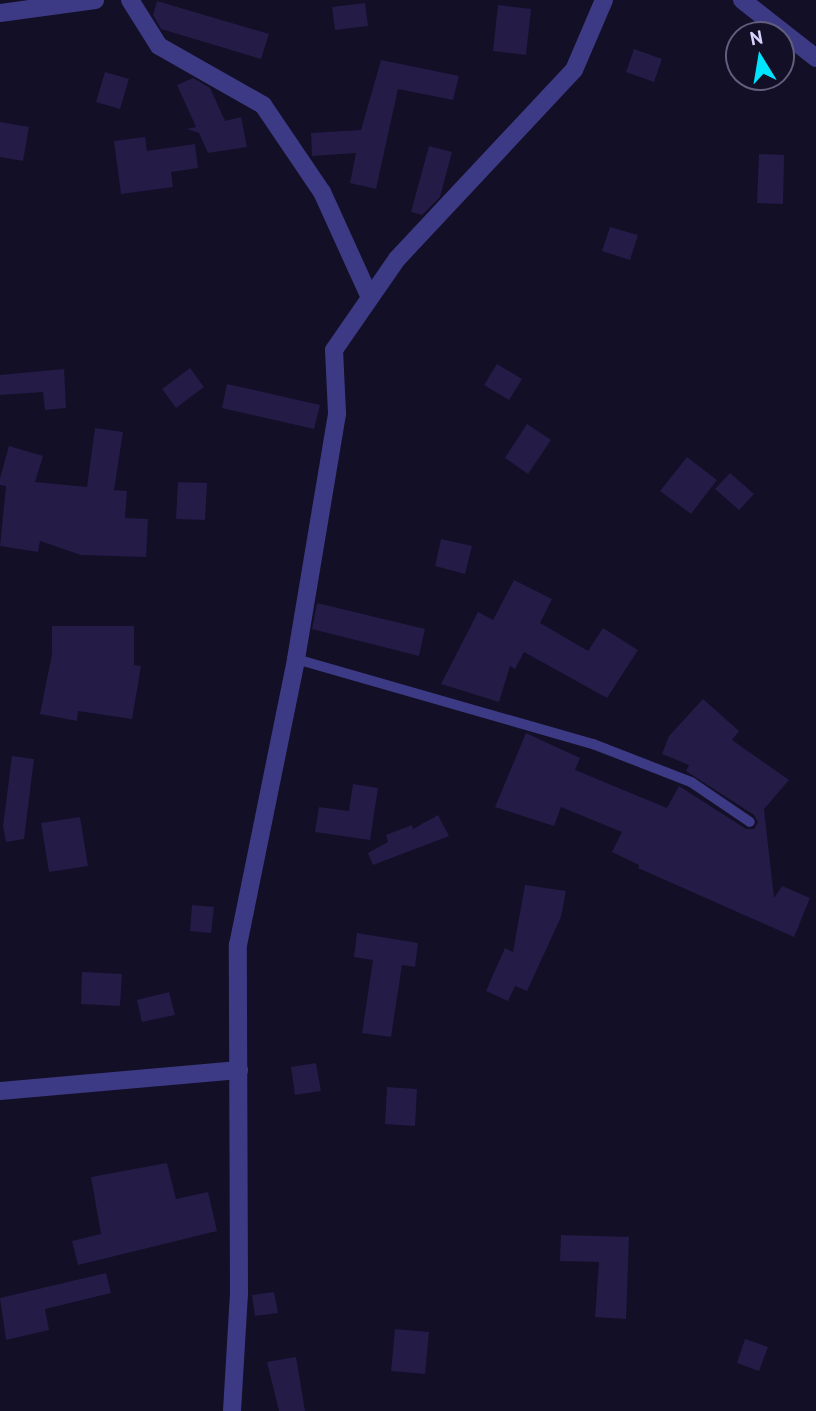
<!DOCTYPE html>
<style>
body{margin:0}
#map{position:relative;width:816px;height:1411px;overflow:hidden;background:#130f26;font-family:"PT Sans",sans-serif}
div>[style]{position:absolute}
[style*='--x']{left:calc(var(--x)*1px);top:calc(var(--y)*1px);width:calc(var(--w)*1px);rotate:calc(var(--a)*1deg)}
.building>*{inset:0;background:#241b47}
.lane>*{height:10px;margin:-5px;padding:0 5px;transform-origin:5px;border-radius:5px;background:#3d3a85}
.street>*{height:18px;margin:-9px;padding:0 9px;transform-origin:9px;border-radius:9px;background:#3d3a85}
span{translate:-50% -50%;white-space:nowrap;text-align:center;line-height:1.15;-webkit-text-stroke:7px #130f26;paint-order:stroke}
.north{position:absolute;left:725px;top:21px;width:70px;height:70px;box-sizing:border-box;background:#130f26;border:2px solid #625e7d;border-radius:50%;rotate:349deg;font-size:19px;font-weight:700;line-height:28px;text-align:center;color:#d9d4ff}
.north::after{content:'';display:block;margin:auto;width:24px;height:32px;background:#00e5ff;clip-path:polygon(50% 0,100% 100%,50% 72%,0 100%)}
</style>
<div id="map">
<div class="building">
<div style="clip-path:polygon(157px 1px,269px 34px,261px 59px,161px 29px,153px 15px)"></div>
<div style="clip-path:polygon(365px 3px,368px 26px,335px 30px,332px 7px)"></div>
<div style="clip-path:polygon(498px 5px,531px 9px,526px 55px,493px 51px)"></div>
<div style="clip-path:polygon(634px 49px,662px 59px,654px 82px,626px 72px)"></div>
<div style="clip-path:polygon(381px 60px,459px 76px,453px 100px,398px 89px,376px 189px,350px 183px,356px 153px,312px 156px,311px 133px,361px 130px)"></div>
<div style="clip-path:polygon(105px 72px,129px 79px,120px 109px,96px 102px)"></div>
<div style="clip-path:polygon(193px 78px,210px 88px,225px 121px,241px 117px,247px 147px,208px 153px,199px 133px,187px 129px,196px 127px,177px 85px)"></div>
<div style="clip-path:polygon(0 122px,29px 127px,23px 161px,0 157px)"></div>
<div style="clip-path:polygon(145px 137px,147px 151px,195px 144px,198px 168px,171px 172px,173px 187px,121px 194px,114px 141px)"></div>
<div style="clip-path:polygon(429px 146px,452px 152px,440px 197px,422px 215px,411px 212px)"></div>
<div style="clip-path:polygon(759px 154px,784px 155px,783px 204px,757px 203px)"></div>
<div style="clip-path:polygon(610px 227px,638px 235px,630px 260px,602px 251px)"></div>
<div style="clip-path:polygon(497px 364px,522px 379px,509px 400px,484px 385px)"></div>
<div style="clip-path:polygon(190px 368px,204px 387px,176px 408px,162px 389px)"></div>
<div style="clip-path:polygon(64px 369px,66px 408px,45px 410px,43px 392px,0 395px,0 375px)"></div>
<div style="clip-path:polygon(227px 384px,320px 405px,314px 429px,222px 408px)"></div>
<div style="clip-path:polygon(527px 424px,551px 440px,528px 474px,505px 458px)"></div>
<div style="clip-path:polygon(95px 428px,123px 432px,114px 490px,127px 491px,125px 518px,148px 519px,146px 557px,81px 555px,40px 541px,38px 552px,0 546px,6px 486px,0 485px,0 478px,9px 446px,43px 456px,35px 482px,87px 487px)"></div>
<div style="clip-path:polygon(687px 457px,717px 480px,691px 514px,660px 491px)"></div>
<div style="clip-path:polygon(730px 473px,754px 494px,739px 510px,715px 489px)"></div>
<div style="clip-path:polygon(178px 482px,207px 483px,205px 520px,176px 519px)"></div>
<div style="clip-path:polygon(441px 539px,472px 546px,465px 574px,435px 566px)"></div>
<div style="clip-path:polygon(514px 580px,552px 599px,540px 623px,588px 651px,603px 628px,638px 650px,607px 698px,524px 652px,515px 669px,510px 666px,499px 702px,441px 684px,478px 612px,493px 620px)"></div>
<div style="clip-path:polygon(317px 603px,425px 629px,419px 656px,312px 629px)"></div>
<div style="clip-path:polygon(52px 626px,134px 626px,134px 665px,141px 666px,132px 719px,78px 711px,77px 721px,40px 714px,52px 654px)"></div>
<div style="clip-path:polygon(703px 699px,739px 731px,732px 740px,789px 780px,764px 809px,774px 898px,782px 886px,810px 898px,794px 937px,638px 868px,639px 865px,612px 852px,622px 832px,561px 807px,554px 826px,495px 807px,526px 733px,580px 758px,575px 770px,667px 808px,679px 786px,746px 829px,754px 829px,758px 822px,754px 815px,686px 771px,689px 765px,662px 754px,669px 736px)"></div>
<div style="clip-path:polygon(12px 756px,34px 759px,24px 839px,6px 842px,3px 826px)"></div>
<div style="clip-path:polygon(353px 784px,378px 788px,370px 840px,315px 832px,319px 807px,349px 811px)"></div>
<div style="clip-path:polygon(438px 815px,449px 836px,373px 865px,368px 853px,388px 842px,386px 835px,412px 825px,413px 829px)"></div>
<div style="clip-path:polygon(80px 817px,88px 866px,49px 872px,41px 823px)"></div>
<div style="clip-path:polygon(525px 885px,566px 891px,561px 917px,527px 991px,515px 986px,508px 1001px,486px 991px,505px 948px,513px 952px)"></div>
<div style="clip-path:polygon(192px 905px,214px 907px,211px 933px,190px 931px)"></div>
<div style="clip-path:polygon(357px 933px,418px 943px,415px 967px,402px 965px,391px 1037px,362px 1033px,373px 960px,354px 957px)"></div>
<div style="clip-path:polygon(82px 972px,122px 974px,120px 1006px,81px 1004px)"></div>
<div style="clip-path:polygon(169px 992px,175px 1015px,142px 1022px,137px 1000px)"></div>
<div style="clip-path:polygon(316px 1063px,321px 1091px,295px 1095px,291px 1067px)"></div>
<div style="clip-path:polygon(387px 1087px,417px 1089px,415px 1126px,385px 1124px)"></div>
<div style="clip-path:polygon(167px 1163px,176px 1199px,208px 1192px,217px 1231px,78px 1265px,72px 1241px,101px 1234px,91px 1177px)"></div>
<div style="clip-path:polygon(561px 1235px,629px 1237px,626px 1319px,595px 1317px,599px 1262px,560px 1261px)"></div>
<div style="clip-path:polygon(106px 1273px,111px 1293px,45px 1309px,49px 1330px,6px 1340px,0 1298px)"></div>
<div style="clip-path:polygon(274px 1292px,278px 1313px,255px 1316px,252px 1295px)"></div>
<div style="clip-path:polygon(395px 1329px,429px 1332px,425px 1374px,391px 1371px)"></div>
<div style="clip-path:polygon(745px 1339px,768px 1347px,759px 1371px,737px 1363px)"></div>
<div style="clip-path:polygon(296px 1357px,305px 1411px,279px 1411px,267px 1362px)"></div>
</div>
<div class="lane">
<div style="--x:296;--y:659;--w:309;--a:16"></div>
<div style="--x:593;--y:744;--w:105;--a:21.2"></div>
<div style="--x:691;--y:782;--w:71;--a:34.1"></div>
</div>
<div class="street">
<div style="--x:130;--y:0;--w:54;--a:57.8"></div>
<div style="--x:159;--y:46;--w:120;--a:29.6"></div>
<div style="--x:263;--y:105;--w:105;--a:55.9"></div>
<div style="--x:322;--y:192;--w:116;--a:65.6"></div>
<div style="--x:742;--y:0;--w:94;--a:38.1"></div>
<div style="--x:0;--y:13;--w:96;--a:-7.8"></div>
<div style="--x:0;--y:1091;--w:240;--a:-5"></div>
<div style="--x:232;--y:1411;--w:117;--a:-86.6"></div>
<div style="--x:239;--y:1294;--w:349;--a:-90.2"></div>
<div style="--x:238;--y:945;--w:292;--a:-78.5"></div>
<div style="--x:296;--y:659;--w:249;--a:-80.5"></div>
<div style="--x:337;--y:413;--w:63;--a:-92.7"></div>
<div style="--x:334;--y:350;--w:111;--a:-55.3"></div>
<div style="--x:397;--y:259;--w:259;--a:-46.9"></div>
<div style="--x:574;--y:70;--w:76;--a:-66.8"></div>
</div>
<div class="north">N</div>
</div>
